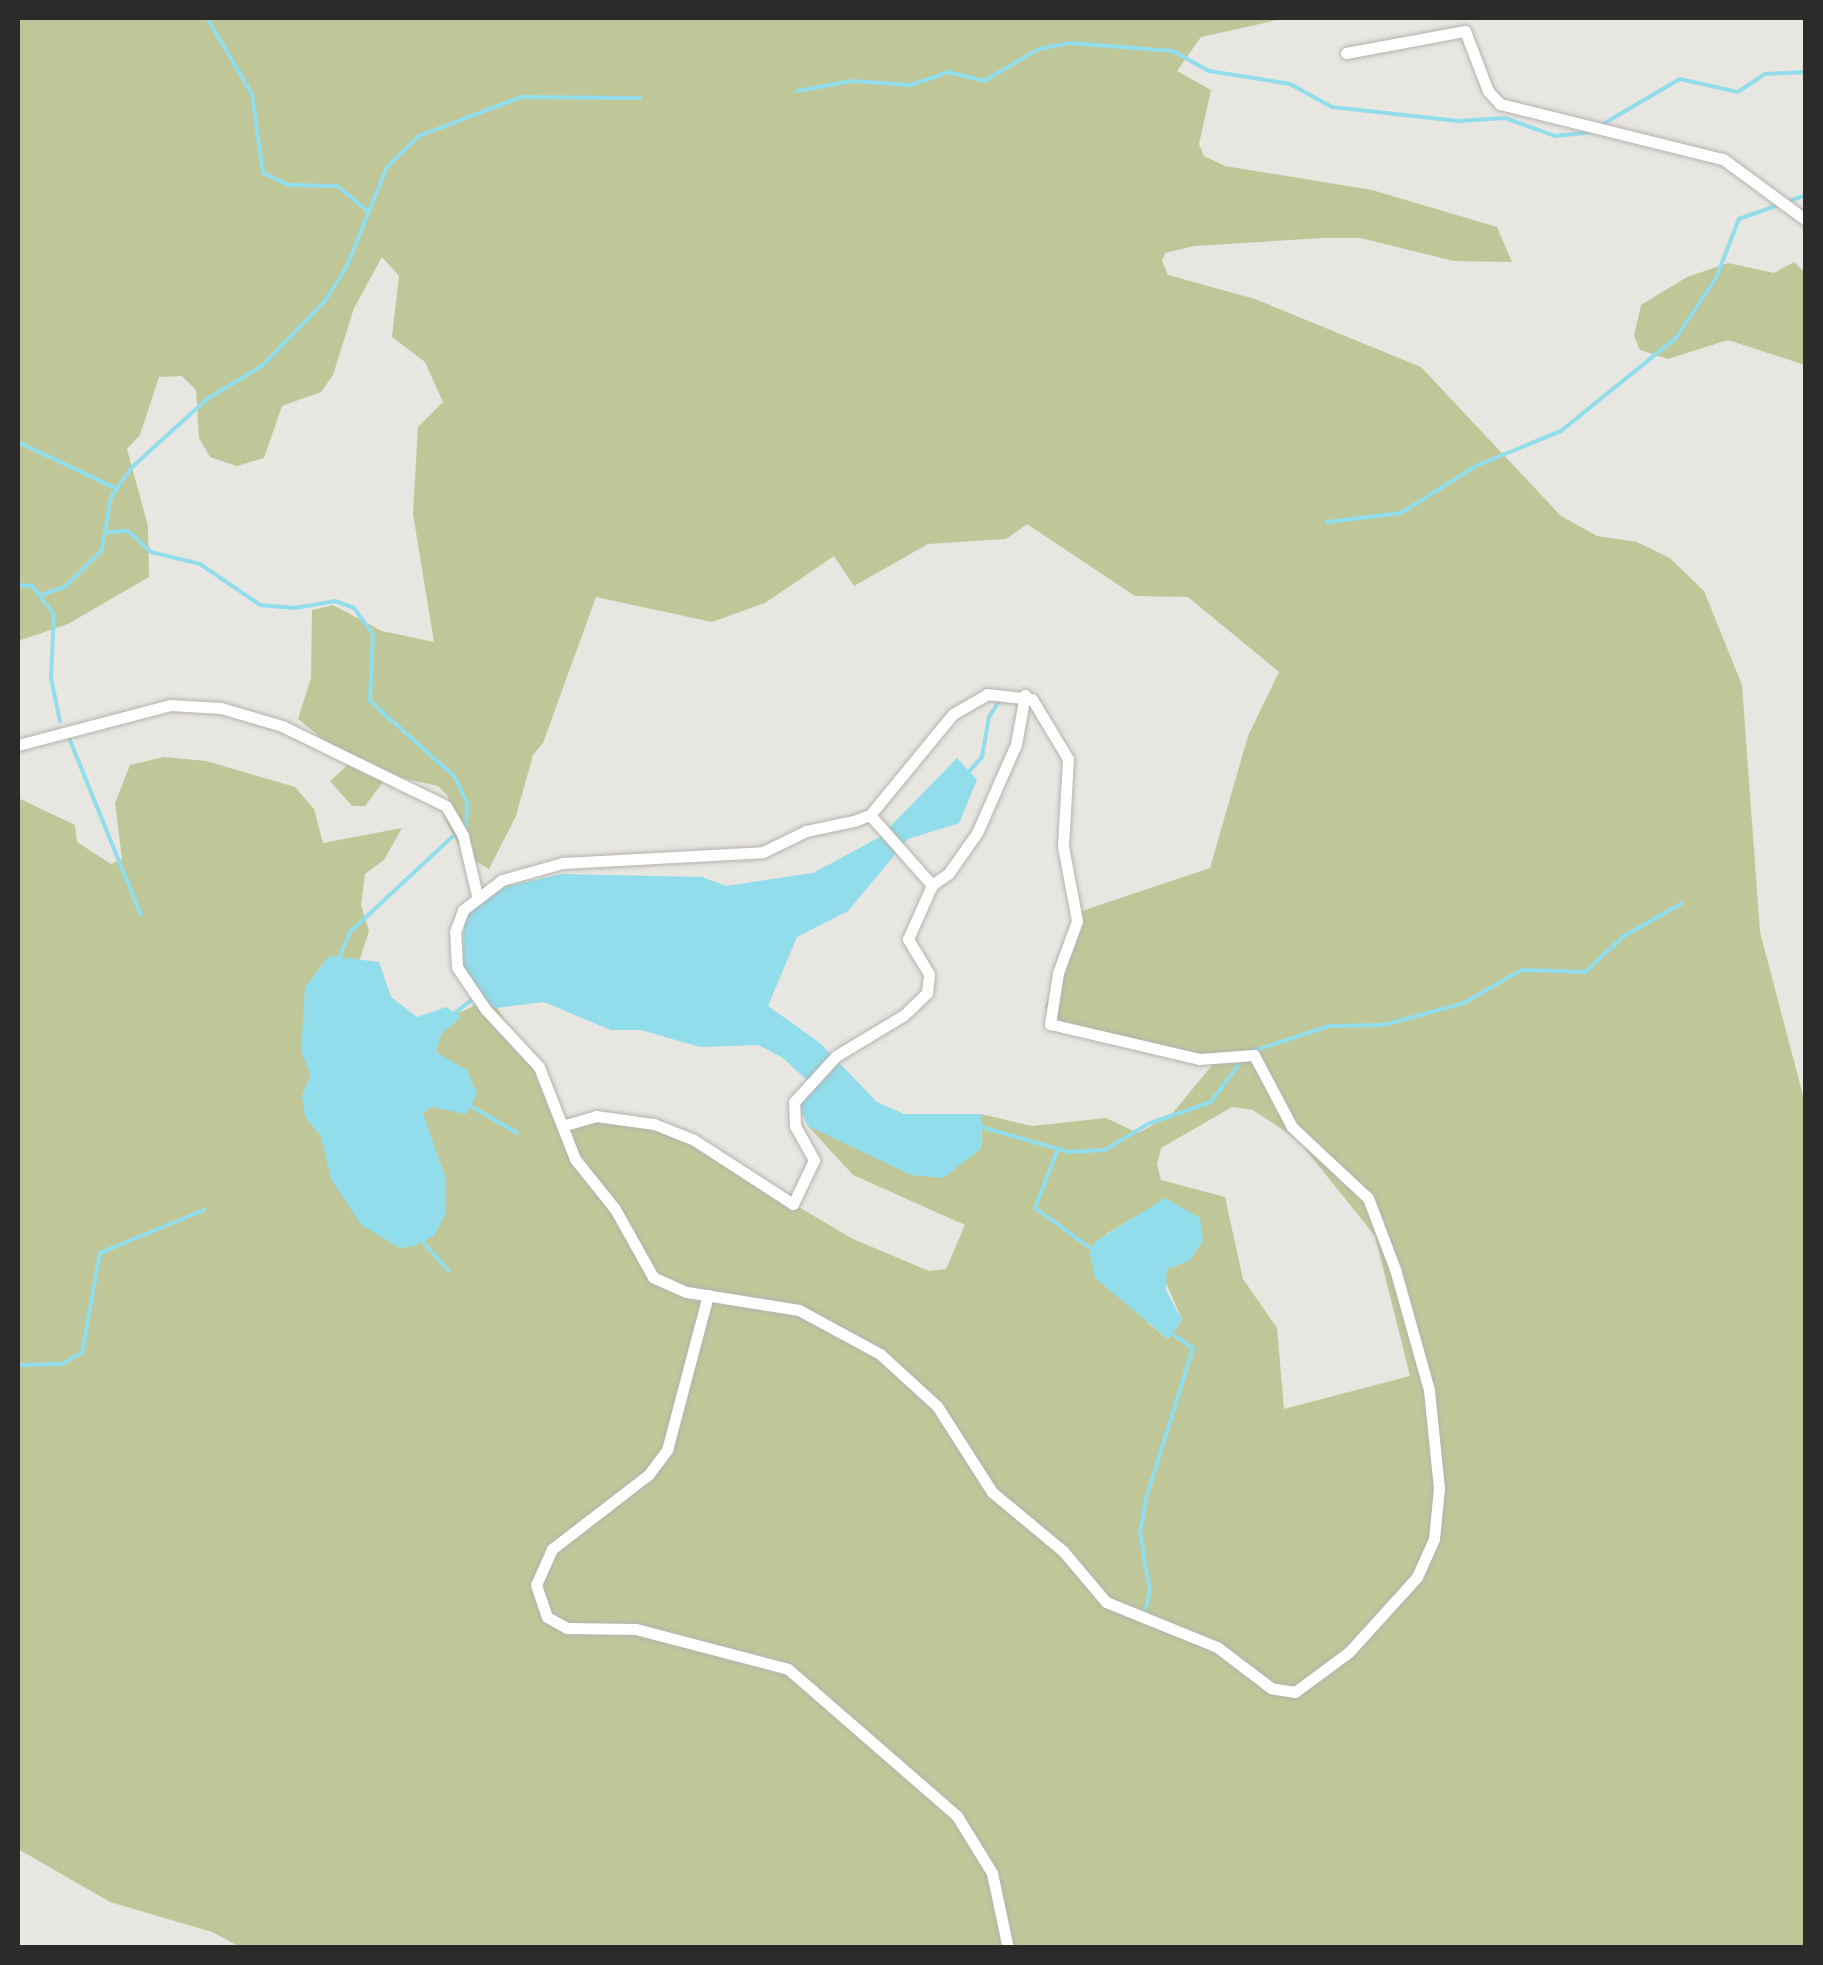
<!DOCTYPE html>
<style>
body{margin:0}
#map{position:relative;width:1823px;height:1965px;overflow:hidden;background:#e8e6e1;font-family:"Archivo Narrow",sans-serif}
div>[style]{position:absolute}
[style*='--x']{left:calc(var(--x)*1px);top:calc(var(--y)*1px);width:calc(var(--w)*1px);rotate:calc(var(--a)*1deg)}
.green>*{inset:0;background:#bfc799}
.water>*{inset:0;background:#91ddeb}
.stream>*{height:4px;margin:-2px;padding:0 2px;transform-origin:2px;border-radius:2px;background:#91ddeb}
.roads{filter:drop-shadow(0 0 2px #b5b2ae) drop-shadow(0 0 2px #b5b2ae)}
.minor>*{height:11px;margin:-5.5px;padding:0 5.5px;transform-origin:5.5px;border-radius:5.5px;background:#fff}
span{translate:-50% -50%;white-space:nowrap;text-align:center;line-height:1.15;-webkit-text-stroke:8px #f6f3ee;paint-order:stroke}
.frame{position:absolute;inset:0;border:20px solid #2c2b29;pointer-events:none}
</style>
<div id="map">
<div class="green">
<div style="clip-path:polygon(evenodd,18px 18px,1286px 18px,1201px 37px,1177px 71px,1211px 90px,1199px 144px,1204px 156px,1225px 166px,1372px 190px,1497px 227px,1512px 262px,1454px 261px,1360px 238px,1323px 238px,1194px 246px,1165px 253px,1162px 261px,1168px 275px,1255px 299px,1421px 367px,1561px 516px,1597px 536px,1637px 542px,1670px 558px,1704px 591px,1742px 685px,1760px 932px,1805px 1103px,1805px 1947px,240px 1947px,212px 1932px,110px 1902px,18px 1849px,18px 798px,75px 825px,77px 842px,111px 864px,122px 859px,115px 803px,130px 765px,164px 757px,206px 761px,295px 787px,314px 809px,323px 843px,402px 828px,384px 860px,365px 874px,361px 905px,369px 931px,356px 971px,415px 1035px,481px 1002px,497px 1008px,565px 1118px,604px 1113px,664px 1128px,853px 1239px,929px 1271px,946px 1269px,965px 1225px,853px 1175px,808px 1126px,838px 1139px,982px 1148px,981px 1114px,1032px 1126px,1106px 1118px,1138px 1133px,1171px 1115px,1218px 1058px,1189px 1057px,1056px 1024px,1045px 1008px,1079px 912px,1210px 868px,1248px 736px,1279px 672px,1188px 597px,1135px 596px,1027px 524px,1006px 539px,928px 544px,854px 586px,834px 556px,765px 603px,712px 622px,596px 597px,543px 743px,533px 755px,516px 816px,489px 869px,463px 854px,444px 817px,448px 796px,438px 786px,388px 775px,365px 806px,352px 806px,330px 781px,351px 762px,298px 719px,311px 678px,312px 610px,333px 605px,382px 631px,434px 642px,413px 514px,418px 427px,443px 402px,425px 362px,392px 337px,399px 276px,382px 257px,354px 308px,333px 375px,321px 392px,282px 406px,264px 458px,237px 466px,210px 457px,199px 438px,196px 390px,182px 376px,159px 377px,140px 435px,127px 449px,148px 526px,149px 577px,68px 624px,18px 641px,18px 18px,1232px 1107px,1253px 1110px,1298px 1140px,1375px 1236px,1410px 1376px,1284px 1409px,1277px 1328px,1243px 1279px,1225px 1197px,1161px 1180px,1157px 1165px,1161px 1148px,1232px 1107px,18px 18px,1165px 1199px,1178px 1265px,1167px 1268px,1164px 1278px,1182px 1320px,1168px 1339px,1148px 1323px,1105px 1235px,1165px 1199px)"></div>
<div style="clip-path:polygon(1794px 262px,1805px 272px,1805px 365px,1728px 340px,1668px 359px,1640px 350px,1634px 336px,1641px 305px,1687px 277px,1728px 263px,1774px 273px)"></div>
</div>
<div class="water">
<div style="clip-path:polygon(957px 758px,977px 780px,959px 823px,908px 839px,848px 911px,797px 937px,768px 1006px,820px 1043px,877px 1102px,904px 1114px,981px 1114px,982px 1148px,943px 1178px,911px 1175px,808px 1126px,799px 1107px,811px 1084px,783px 1058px,758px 1045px,700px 1047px,641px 1030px,611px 1030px,544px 1002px,497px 1008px,485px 1004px,463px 972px,464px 917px,474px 901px,503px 887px,562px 874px,702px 877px,726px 886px,813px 873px,880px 837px)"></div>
<div style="clip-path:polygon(329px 956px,379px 962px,391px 997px,417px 1017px,446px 1007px,461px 1017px,441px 1035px,436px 1052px,467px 1070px,477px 1094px,466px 1114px,432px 1107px,423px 1113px,446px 1179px,445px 1215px,434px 1236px,414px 1246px,400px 1248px,361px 1225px,331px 1179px,321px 1137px,305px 1117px,302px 1096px,310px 1075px,301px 1050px,305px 987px)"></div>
<div style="clip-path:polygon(1165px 1198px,1200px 1218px,1203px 1241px,1189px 1261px,1167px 1269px,1166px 1290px,1182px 1320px,1168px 1339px,1095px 1278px,1090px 1254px,1095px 1242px)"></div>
</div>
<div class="stream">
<div style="--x:207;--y:18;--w:88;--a:59.4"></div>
<div style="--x:252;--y:94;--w:80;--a:82.1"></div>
<div style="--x:263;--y:173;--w:29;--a:25"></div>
<div style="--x:289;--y:185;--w:48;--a:1.2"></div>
<div style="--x:337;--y:186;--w:40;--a:39"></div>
<div style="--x:797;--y:91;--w:55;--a:-10.5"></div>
<div style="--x:851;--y:81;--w:60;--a:3.8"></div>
<div style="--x:911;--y:85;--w:39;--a:-19"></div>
<div style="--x:948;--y:72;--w:37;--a:14"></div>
<div style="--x:984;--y:81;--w:64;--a:-30.2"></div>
<div style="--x:1039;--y:49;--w:32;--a:-11"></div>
<div style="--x:1070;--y:43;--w:103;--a:4.4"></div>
<div style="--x:1173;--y:51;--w:41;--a:29.1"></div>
<div style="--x:1209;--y:71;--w:82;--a:9.1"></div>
<div style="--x:1290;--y:84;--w:48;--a:28.7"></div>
<div style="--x:1332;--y:107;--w:127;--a:6.3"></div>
<div style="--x:1458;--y:121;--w:47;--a:-3.7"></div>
<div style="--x:1505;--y:118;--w:53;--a:19.8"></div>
<div style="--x:1555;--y:136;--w:36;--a:-6"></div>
<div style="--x:1603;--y:124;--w:89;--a:-30.3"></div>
<div style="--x:1680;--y:79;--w:59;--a:12.6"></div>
<div style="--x:1738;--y:92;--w:32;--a:-34"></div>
<div style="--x:1765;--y:74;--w:41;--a:-2.8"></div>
<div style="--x:18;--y:442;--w:107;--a:25.4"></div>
<div style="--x:1327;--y:522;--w:75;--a:-6.9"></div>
<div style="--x:1401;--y:513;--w:89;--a:-32.1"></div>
<div style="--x:1476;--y:466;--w:92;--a:-22.4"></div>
<div style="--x:1561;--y:431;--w:148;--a:-39"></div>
<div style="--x:1676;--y:338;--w:72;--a:-56.3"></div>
<div style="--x:1716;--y:278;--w:63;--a:-68.7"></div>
<div style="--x:1739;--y:219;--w:71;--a:-19.7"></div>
<div style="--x:108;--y:532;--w:20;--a:-3"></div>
<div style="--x:128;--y:531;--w:31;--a:42"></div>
<div style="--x:151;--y:552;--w:50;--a:13.8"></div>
<div style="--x:200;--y:564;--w:73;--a:34.3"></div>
<div style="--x:260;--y:605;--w:35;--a:5"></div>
<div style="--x:295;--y:608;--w:41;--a:-9.9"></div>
<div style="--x:335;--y:601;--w:20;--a:20"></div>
<div style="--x:354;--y:608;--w:32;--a:54"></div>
<div style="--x:373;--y:634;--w:67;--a:92.6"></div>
<div style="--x:370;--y:701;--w:113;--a:41.8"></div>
<div style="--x:454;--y:776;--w:30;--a:64"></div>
<div style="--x:467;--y:803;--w:23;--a:92"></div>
<div style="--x:18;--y:585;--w:14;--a:4"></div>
<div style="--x:32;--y:586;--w:36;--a:52"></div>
<div style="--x:54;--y:614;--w:64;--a:92.7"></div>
<div style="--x:51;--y:678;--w:44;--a:78.2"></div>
<div style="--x:40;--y:595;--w:26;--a:-18"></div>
<div style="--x:65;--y:587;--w:52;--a:-45"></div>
<div style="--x:102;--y:550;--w:54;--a:-80.4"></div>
<div style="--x:111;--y:497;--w:35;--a:-55"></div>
<div style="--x:131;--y:468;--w:103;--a:-42.2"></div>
<div style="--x:207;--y:399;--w:64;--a:-31"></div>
<div style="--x:262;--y:366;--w:91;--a:-45.9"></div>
<div style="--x:325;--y:301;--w:41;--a:-57.8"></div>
<div style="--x:347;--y:266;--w:107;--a:-68"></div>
<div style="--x:387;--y:167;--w:45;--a:-44.1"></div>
<div style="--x:419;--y:136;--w:109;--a:-20.9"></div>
<div style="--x:521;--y:97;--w:119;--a:0.5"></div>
<div style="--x:69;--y:738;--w:191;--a:67.9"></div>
<div style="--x:967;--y:774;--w:23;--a:-49"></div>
<div style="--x:982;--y:757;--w:41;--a:-80.1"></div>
<div style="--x:989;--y:717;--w:22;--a:-58"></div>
<div style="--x:339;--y:958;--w:28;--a:-67"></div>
<div style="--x:350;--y:932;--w:141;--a:-43"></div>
<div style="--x:454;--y:1014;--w:22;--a:-39"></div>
<div style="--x:1253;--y:1051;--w:80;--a:-18.2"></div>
<div style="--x:1329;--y:1026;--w:55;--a:-1"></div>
<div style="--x:1384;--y:1025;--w:83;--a:-15.4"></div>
<div style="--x:1464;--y:1003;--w:66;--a:-30.1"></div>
<div style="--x:1521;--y:970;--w:64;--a:1.8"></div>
<div style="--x:1585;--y:972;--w:53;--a:-42.7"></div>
<div style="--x:1624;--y:936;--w:67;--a:-29.6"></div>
<div style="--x:467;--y:1104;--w:58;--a:30.1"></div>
<div style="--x:981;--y:1127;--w:91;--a:15.9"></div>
<div style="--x:1069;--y:1152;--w:36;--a:-3"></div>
<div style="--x:1105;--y:1150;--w:50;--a:-31.2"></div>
<div style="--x:1148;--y:1124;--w:67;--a:-19.2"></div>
<div style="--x:1211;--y:1102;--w:52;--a:-53.6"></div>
<div style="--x:1058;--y:1149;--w:63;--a:111.3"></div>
<div style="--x:1035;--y:1208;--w:75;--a:35.8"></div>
<div style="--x:420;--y:1239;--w:42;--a:47.9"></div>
<div style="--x:18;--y:1365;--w:44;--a:-1.3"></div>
<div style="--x:62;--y:1364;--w:23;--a:-29"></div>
<div style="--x:82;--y:1353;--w:102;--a:-79.8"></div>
<div style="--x:100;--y:1253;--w:113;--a:-22.5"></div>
<div style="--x:1145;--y:1612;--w:22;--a:-77"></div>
<div style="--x:1150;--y:1591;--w:59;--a:-99.8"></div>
<div style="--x:1140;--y:1533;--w:35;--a:-80"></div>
<div style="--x:1146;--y:1499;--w:158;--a:-72.7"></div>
<div style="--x:1193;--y:1348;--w:23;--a:-146"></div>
</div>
<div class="roads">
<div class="minor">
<div style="--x:1346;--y:53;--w:121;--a:-10.5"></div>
<div style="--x:1465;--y:31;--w:64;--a:69"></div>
<div style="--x:1488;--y:91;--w:18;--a:47"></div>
<div style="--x:1500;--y:104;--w:230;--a:13.9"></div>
<div style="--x:1723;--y:159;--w:103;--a:36.3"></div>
<div style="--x:987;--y:694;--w:45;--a:6.3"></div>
<div style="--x:1032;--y:699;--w:70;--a:59"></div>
<div style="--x:1068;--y:759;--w:87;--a:93.3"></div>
<div style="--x:1063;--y:846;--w:76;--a:79.4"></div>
<div style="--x:1077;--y:921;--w:55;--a:110.1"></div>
<div style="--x:1058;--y:973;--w:52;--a:98.9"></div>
<div style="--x:1050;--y:1024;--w:153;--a:13.2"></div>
<div style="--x:1199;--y:1059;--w:55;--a:-4.2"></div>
<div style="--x:1254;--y:1055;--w:81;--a:62.2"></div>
<div style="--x:1292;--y:1127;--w:104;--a:43.1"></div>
<div style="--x:1368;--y:1198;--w:76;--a:69.2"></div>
<div style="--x:1395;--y:1269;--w:126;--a:74.3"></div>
<div style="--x:1429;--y:1390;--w:99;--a:84.2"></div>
<div style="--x:1439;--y:1488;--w:51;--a:95.6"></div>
<div style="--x:1434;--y:1539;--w:42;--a:114.1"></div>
<div style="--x:1417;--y:1577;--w:101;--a:132.2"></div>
<div style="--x:1349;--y:1652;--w:67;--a:143.5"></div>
<div style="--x:1295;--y:1692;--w:24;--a:-171"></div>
<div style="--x:1271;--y:1688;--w:68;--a:-142.8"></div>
<div style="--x:1217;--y:1647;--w:120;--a:-157.9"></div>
<div style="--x:1106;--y:1602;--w:67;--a:-130.1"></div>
<div style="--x:1063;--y:1551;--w:92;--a:-140.3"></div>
<div style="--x:992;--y:1492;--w:102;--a:-122.6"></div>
<div style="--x:937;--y:1406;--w:77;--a:-137.6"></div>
<div style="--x:880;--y:1354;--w:92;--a:-151.5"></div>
<div style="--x:799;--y:1310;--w:114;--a:-170.9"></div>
<div style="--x:686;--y:1292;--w:36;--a:-156"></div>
<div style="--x:653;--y:1277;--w:78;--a:-119.2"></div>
<div style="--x:615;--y:1209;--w:64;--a:-128.7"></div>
<div style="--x:575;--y:1159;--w:99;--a:-111.4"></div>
<div style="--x:539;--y:1067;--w:78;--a:-132.9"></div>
<div style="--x:486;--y:1010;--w:52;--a:-124"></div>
<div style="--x:457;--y:967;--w:35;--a:-93"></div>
<div style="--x:455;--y:932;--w:23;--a:-70"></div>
<div style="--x:463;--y:910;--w:49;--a:-37.6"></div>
<div style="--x:502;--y:880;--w:63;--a:-15.6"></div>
<div style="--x:563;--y:863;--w:200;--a:-3.1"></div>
<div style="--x:763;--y:852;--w:48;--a:-26"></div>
<div style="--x:806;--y:831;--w:49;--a:-11.8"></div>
<div style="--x:854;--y:821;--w:17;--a:-21"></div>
<div style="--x:870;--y:815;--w:131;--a:-50.6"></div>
<div style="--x:953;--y:714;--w:39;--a:-30"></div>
<div style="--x:18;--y:745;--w:157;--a:-14.7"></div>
<div style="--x:170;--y:705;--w:51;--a:3.4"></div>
<div style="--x:221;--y:708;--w:64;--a:16.4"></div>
<div style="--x:282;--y:726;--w:182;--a:26"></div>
<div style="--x:446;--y:806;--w:34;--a:60"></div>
<div style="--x:463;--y:836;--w:61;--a:76.7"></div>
<div style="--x:870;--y:815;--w:94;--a:48.5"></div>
<div style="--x:932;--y:885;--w:19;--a:-35"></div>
<div style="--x:948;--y:874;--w:50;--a:-54.7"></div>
<div style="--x:977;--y:833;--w:97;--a:-66.3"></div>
<div style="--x:1016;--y:744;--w:50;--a:-79.6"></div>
<div style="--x:565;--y:1125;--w:32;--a:-16"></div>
<div style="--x:596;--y:1116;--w:59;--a:7.9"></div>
<div style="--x:654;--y:1124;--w:43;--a:21.8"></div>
<div style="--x:694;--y:1140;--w:118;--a:32.9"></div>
<div style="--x:793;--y:1204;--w:49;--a:-64.5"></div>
<div style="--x:814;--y:1160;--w:39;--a:-119"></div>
<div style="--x:795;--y:1126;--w:24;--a:-92"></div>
<div style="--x:794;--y:1102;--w:62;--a:-47.6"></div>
<div style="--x:836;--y:1056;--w:79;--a:-31.1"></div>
<div style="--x:904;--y:1015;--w:32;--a:-44"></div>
<div style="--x:927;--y:993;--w:19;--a:-84"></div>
<div style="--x:929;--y:974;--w:41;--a:-121"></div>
<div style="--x:908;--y:939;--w:59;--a:-66"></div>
<div style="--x:708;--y:1295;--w:160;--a:104.8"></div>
<div style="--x:667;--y:1450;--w:31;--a:127"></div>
<div style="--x:648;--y:1475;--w:121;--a:142.4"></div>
<div style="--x:552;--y:1549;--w:39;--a:114"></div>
<div style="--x:536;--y:1585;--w:34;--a:71"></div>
<div style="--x:547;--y:1617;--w:23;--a:29"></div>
<div style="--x:567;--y:1628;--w:69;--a:0.8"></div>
<div style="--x:636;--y:1629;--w:157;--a:14.7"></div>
<div style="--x:788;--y:1669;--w:224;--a:41"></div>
<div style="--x:957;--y:1816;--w:67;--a:58.4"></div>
<div style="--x:992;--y:1873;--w:77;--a:78"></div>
</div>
</div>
<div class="frame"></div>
</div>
